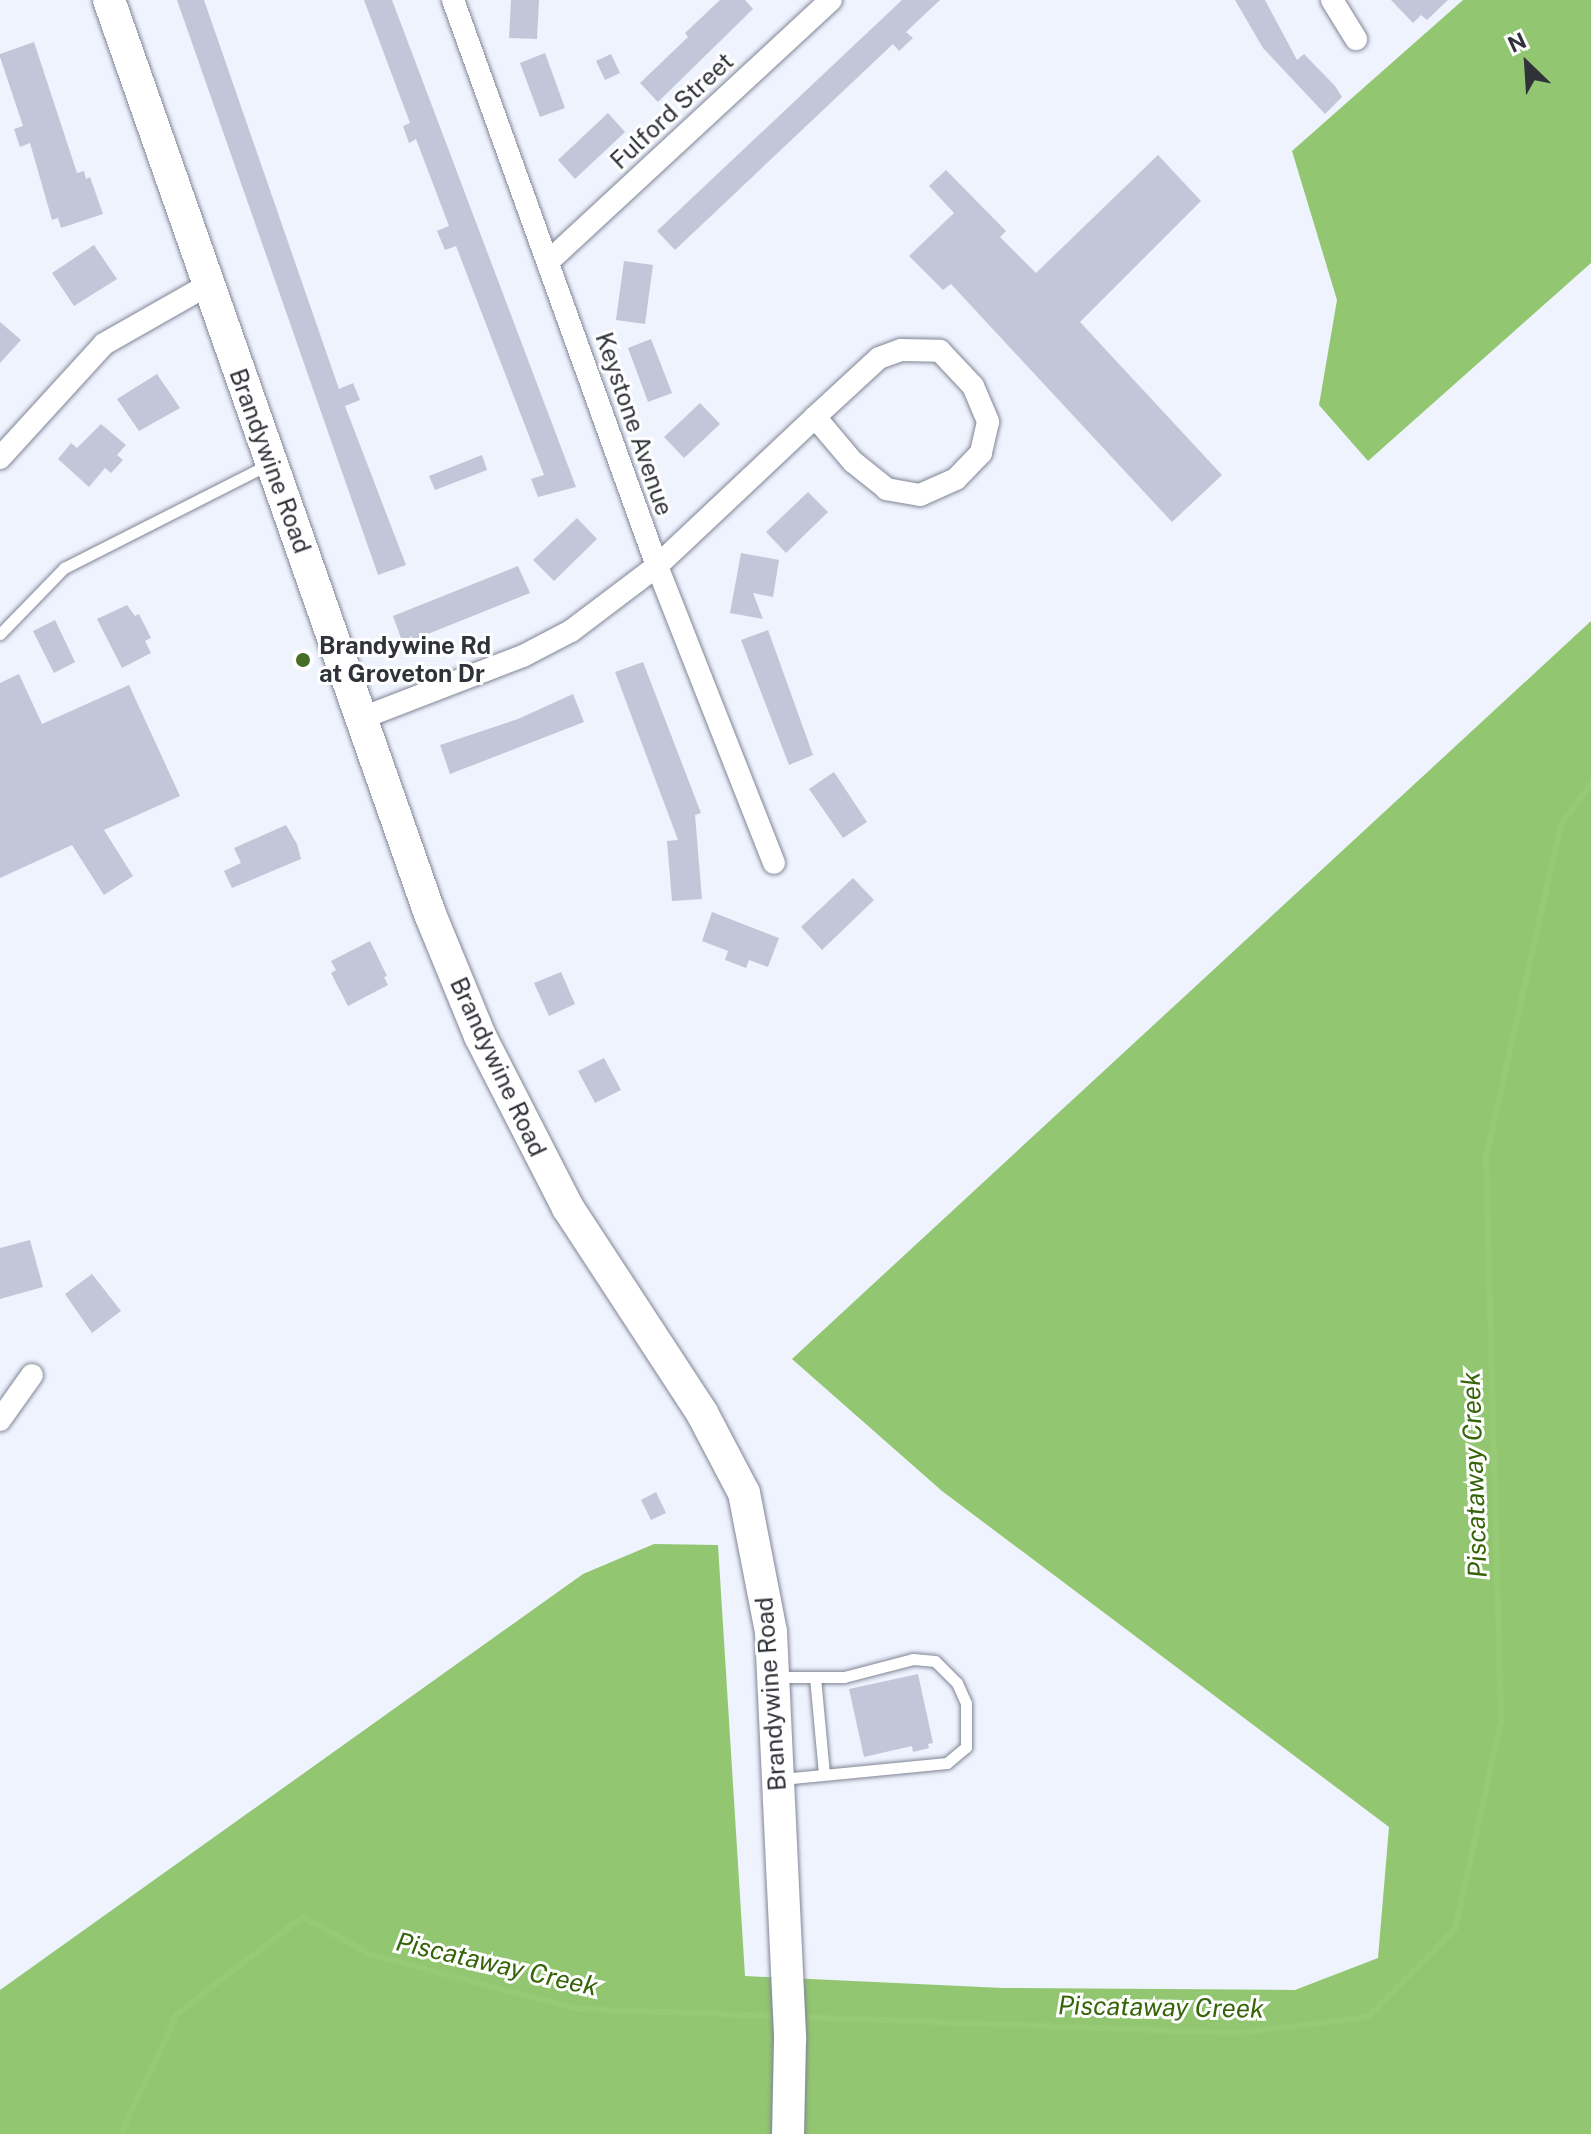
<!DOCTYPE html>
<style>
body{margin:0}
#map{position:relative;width:1591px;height:2134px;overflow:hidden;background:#eff3fe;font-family:"Public Sans",sans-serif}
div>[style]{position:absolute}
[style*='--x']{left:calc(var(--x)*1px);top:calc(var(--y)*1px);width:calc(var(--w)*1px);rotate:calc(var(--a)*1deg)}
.forest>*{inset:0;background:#92c671}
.stream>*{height:6px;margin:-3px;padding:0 3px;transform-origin:3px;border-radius:3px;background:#97ca75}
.building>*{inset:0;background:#c1c7d8}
.roads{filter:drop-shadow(0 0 2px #808595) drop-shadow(0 0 2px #808595)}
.lane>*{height:11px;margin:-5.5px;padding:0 5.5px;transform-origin:5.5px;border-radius:5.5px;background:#fff}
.street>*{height:22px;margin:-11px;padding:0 11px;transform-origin:11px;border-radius:11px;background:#fff}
.secondary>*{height:32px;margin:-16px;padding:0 16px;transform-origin:16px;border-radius:16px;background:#fff}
.dots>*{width:22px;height:22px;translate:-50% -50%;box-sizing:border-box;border:4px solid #fff;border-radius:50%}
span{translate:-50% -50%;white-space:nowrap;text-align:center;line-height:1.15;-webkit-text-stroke:6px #fff;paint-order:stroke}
.street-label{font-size:24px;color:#303239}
.poi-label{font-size:24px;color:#303239;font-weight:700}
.left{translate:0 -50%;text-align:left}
.water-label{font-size:26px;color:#366409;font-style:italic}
.north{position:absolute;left:1487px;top:24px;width:80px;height:80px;-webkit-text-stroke:6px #fff;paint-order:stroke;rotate:335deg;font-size:22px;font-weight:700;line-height:32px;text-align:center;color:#303239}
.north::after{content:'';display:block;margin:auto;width:28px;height:36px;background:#303239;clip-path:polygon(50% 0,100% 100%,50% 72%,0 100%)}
</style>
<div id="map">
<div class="forest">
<div style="clip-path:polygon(1463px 0,1591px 0,1591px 263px,1368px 461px,1319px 405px,1337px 300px,1292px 151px)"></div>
<div style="clip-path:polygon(1591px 621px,1591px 2134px,0 2134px,0 1990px,583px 1574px,654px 1544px,718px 1545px,745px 1976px,1003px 1988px,1295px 1990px,1378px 1958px,1389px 1827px,942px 1491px,792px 1359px)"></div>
</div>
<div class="stream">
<div style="--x:799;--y:2017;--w:438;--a:2.1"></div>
<div style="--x:1237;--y:2033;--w:132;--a:-7"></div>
<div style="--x:1368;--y:2017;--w:124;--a:-45.3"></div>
<div style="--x:1455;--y:1929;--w:212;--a:-77.5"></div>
<div style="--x:1501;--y:1722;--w:565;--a:-91.52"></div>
<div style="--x:1486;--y:1157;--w:340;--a:-77.3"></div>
<div style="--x:1561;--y:825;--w:52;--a:-54.5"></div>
<div style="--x:121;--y:2134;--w:132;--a:-65"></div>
<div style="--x:177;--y:2014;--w:158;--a:-37.8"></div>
<div style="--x:302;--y:1917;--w:80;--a:28.5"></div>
<div style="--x:372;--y:1955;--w:213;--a:14.7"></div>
<div style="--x:578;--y:2009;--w:202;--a:2"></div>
</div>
<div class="building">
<div style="clip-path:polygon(177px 0,204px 0,339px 389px,353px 383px,360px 400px,345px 406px,406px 565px,378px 575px)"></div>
<div style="clip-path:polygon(364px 0,392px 0,576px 487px,538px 497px,531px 479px,544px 475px,456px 246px,445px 250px,437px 231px,449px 226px,416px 139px,409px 143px,403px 126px,410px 123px)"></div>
<div style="clip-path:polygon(511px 0,539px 0,537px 39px,509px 38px)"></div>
<div style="clip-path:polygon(720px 0,745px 0,753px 9px,658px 102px,640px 83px,688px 37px,685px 33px)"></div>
<div style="clip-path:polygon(902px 0,940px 0,906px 32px,913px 38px,899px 51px,893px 44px,675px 250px,657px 231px)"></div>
<div style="clip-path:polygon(1235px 0,1265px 0,1297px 60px,1304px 54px,1335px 86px,1342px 97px,1325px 114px,1263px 48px)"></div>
<div style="clip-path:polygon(1391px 0,1448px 0,1427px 20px,1421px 15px,1413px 23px)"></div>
<div style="clip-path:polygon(34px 42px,77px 173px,84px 171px,86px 179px,90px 177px,103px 214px,61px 228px,58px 218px,52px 220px,30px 143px,20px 147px,14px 129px,23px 126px,0 57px,0 54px)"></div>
<div style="clip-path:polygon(545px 53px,565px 108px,540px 117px,520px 63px)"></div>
<div style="clip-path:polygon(611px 54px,620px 73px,605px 80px,596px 61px)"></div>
<div style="clip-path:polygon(608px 113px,625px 132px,575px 179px,558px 160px)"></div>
<div style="clip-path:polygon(1158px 155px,1201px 201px,1080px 322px,1222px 475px,1172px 522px,951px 284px,943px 290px,909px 256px,954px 213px,929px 186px,946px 170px,1006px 231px,1000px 237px,1036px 273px)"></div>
<div style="clip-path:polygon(94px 245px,117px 279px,74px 306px,52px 273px)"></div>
<div style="clip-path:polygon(624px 261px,653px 265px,645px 324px,616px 320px)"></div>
<div style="clip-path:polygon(0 322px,21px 340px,0 363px)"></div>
<div style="clip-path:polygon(651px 339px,672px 393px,648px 402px,628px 348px)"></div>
<div style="clip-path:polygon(157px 374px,180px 408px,139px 431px,117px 399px)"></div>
<div style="clip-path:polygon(700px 403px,720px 424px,684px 458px,664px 437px)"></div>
<div style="clip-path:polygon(101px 424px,126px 445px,117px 455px,123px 460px,111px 473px,105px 468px,89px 487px,58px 459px,71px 443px,77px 448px)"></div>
<div style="clip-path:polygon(482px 455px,487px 470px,435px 490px,429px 476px)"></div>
<div style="clip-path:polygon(808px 492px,828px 512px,786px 553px,766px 532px)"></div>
<div style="clip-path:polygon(577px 518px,597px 539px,554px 581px,533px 560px)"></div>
<div style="clip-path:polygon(741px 553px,779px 560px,773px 597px,753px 593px,763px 619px,730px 613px)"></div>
<div style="clip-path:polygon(518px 566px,530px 593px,403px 644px,393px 616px)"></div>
<div style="clip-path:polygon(127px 605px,135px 616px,139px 614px,151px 638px,145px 641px,151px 653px,122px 668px,97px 619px)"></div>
<div style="clip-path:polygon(55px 620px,75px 662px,54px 673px,33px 631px)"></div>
<div style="clip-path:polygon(768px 630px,813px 755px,789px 765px,741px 640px)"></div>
<div style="clip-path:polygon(643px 662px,701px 813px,695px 815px,702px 899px,672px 901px,667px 841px,678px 840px,615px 672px)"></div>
<div style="clip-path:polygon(19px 674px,42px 724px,129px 685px,180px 796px,104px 830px,133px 876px,104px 895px,72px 845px,0 878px,0 683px)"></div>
<div style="clip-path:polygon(573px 694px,584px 722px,450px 774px,440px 745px,518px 719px)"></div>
<div style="clip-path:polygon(834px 772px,867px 822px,843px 838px,809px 789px)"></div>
<div style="clip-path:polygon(286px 825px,297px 844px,301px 859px,232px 888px,224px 871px,241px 863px,234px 848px)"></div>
<div style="clip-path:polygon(853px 878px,874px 900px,822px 950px,801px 927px)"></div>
<div style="clip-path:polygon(712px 912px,779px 938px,768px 967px,749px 960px,746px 968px,725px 960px,728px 951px,702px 941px)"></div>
<div style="clip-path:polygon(370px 941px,387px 976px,384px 977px,388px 985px,348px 1006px,331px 973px,336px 970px,331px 961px)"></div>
<div style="clip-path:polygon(561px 972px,575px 1004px,549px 1016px,534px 983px)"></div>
<div style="clip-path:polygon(604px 1058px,621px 1090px,595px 1103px,578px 1071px)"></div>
<div style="clip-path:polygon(30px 1240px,43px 1287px,0 1299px,0 1248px)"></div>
<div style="clip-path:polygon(92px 1274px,121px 1311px,92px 1333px,65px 1294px)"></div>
<div style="clip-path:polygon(656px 1492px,666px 1513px,651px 1520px,641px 1500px)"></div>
<div style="clip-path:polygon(918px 1674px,933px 1743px,928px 1744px,929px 1748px,913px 1752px,912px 1746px,864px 1757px,849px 1689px)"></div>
</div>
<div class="roads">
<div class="lane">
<div style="--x:0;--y:634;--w:92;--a:-45.9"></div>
<div style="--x:64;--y:568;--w:232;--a:-26.9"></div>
<div style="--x:774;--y:1677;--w:70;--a:0"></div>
<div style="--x:844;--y:1677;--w:71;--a:-14.6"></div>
<div style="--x:913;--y:1659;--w:22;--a:5"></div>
<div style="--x:935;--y:1661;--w:31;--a:45"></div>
<div style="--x:957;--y:1683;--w:22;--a:66"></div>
<div style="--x:966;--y:1703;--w:44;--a:90"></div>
<div style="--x:966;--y:1747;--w:25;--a:140"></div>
<div style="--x:947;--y:1763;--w:166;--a:174.5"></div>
<div style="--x:815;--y:1677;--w:97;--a:84.7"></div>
</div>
<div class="street">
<div style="--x:453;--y:0;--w:602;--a:70.18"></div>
<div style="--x:657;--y:566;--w:319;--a:68.5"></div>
<div style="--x:1332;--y:0;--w:46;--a:58.4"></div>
<div style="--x:549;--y:261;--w:384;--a:-42.8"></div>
<div style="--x:0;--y:458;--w:154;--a:-47.6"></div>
<div style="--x:104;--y:344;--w:120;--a:-29.6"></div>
<div style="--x:362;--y:718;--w:173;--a:-21.1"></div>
<div style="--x:523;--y:656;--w:54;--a:-27.5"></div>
<div style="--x:571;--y:631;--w:108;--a:-37.1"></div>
<div style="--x:657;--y:566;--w:217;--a:-43.3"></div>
<div style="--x:815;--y:417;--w:87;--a:-42.7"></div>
<div style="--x:879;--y:358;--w:23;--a:-20"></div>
<div style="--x:901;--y:350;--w:39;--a:1"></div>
<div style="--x:940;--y:351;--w:48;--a:46.7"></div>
<div style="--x:973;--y:386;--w:39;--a:67"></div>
<div style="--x:988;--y:422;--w:32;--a:103"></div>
<div style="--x:981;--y:453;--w:36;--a:134"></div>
<div style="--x:956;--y:479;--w:39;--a:156"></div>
<div style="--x:920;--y:495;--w:34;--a:-170"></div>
<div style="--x:887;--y:489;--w:43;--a:-141.5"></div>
<div style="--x:853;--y:462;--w:59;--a:-130.2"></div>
<div style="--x:0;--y:1420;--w:55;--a:-54.6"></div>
</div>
<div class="secondary">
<div style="--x:109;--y:0;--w:969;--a:70.65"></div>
<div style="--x:430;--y:914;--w:132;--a:67.7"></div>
<div style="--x:480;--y:1036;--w:193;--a:62.9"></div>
<div style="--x:568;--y:1208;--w:245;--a:56.8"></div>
<div style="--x:702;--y:1413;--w:90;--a:62.3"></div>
<div style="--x:744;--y:1493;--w:142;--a:79"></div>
<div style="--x:771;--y:1632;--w:408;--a:87.3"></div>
<div style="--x:790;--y:2040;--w:94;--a:91.2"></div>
</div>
</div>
<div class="dots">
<div style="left:303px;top:660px;background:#466e29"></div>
</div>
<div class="street-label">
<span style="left:672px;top:111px;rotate:-43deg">Fulford Street</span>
<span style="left:634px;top:424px;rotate:71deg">Keystone Avenue</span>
<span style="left:270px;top:461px;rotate:70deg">Brandywine Road</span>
<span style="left:498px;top:1067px;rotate:65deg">Brandywine Road</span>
<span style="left:771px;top:1694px;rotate:-94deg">Brandywine Road</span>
</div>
<div class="poi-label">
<span class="left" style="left:319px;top:660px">Brandywine Rd<br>at Groveton Dr</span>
</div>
<div class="water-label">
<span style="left:1474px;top:1475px;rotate:-92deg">Piscataway Creek</span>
<span style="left:497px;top:1964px;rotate:13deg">Piscataway Creek</span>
<span style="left:1161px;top:2007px;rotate:1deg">Piscataway Creek</span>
</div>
<div class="north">N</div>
</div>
